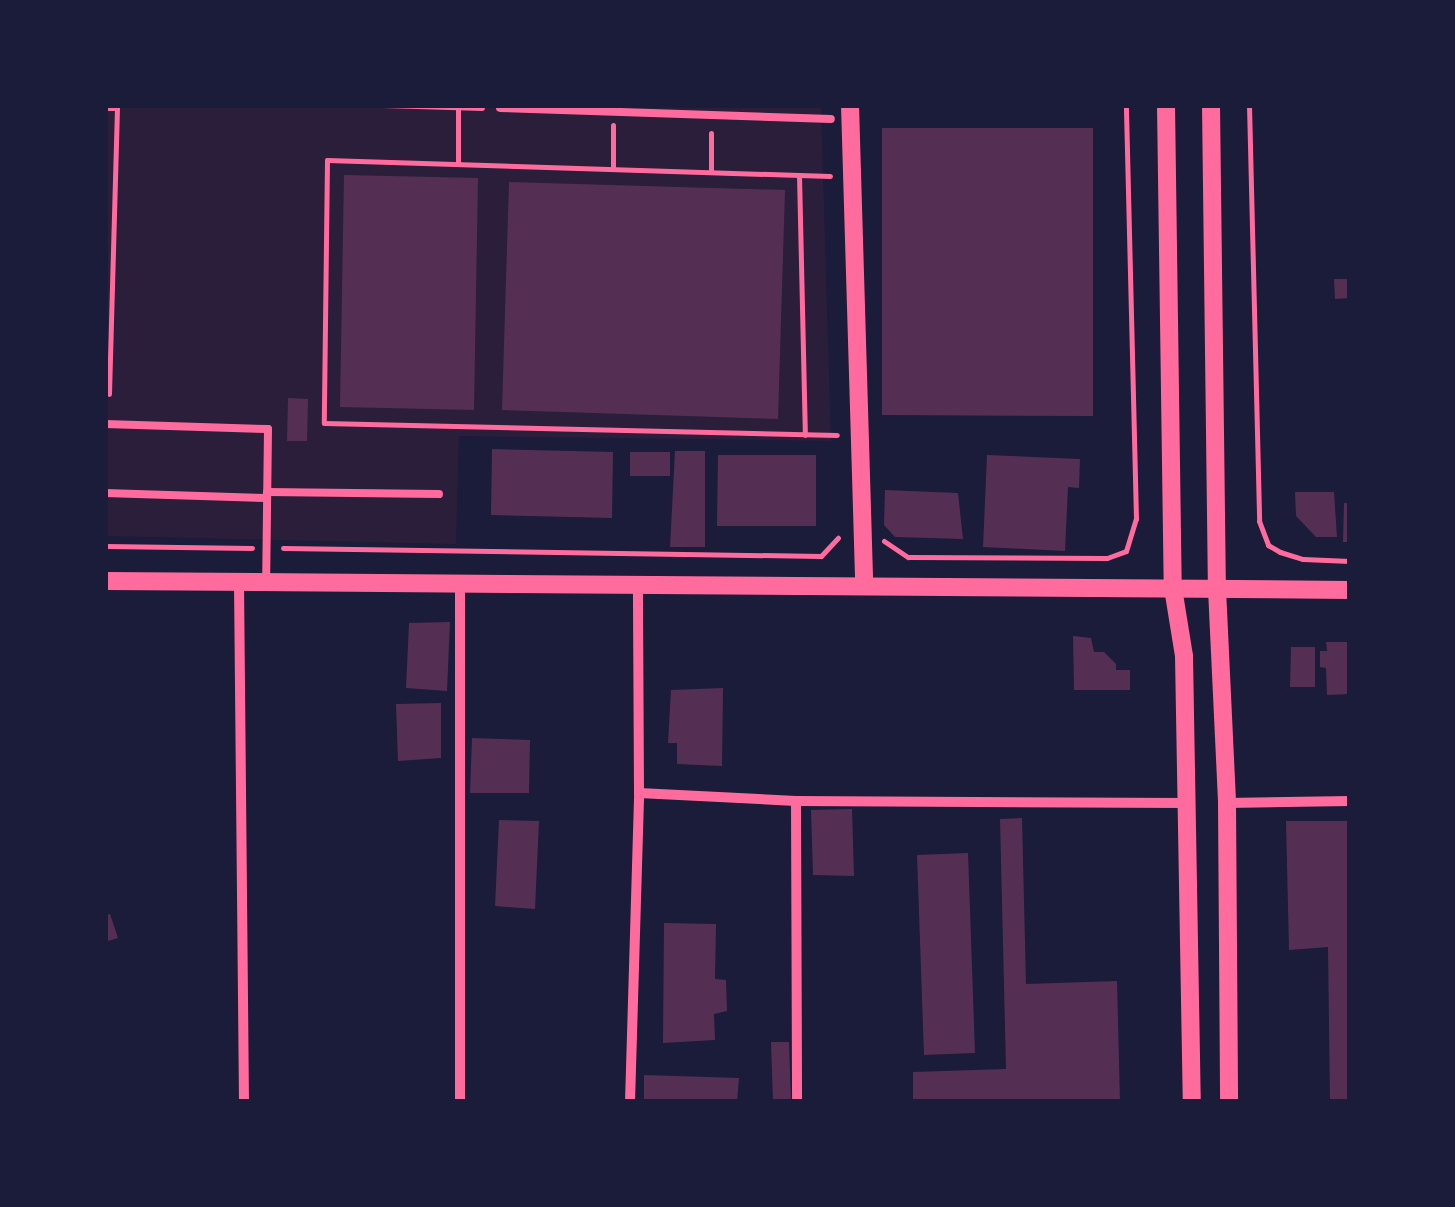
<!DOCTYPE html>
<style>
body{margin:0}
#map{position:relative;width:1455px;height:1207px;overflow:hidden;background:#1b1b3a;font-family:"Public Sans",sans-serif}
div>[style]{position:absolute}
[style*='--x']{left:calc(var(--x)*1px);top:calc(var(--y)*1px);width:calc(var(--w)*1px);rotate:calc(var(--a)*1deg)}
.green>*{inset:0;background:#2a1e3b}
.building>*{inset:0;background:#542f53}
.path>*{height:5px;margin:-2.5px;padding:0 2.5px;transform-origin:2.5px;border-radius:2.5px;background:#ff6b9d}
.service>*{height:8px;margin:-4px;padding:0 4px;transform-origin:4px;border-radius:4px;background:#ff6b9d}
.minor>*{height:10px;margin:-5px;padding:0 5px;transform-origin:5px;border-radius:5px;background:#ff6b9d}
.tertiary>*{height:18px;margin:-9px;padding:0 9px;transform-origin:9px;border-radius:9px;background:#ff6b9d}
span{translate:-50% -50%;white-space:nowrap;text-align:center;line-height:1.15;-webkit-text-stroke:9px #1b1b3a;paint-order:stroke}
.frame{position:absolute;inset:0;border:108px solid #1b1b3a;pointer-events:none}
</style>
<div id="map">
<div class="green">
<div style="clip-path:polygon(105px 105px,821px 105px,831px 441px,459px 436px,456px 544px,105px 536px)"></div>
</div>
<div class="building">
<div style="clip-path:polygon(882px 128px,1093px 128px,1093px 416px,882px 415px)"></div>
<div style="clip-path:polygon(344px 175px,478px 178px,474px 410px,340px 407px)"></div>
<div style="clip-path:polygon(509px 182px,785px 190px,778px 419px,502px 410px)"></div>
<div style="clip-path:polygon(1334px 279px,1350px 279px,1350px 298px,1335px 299px)"></div>
<div style="clip-path:polygon(288px 398px,308px 399px,307px 441px,287px 441px)"></div>
<div style="clip-path:polygon(492px 449px,613px 452px,612px 518px,491px 515px)"></div>
<div style="clip-path:polygon(675px 451px,705px 451px,705px 547px,670px 547px)"></div>
<div style="clip-path:polygon(630px 452px,670px 452px,670px 476px,630px 476px)"></div>
<div style="clip-path:polygon(718px 455px,816px 455px,816px 526px,717px 526px)"></div>
<div style="clip-path:polygon(987px 455px,1080px 459px,1079px 488px,1068px 487px,1065px 551px,983px 547px)"></div>
<div style="clip-path:polygon(885px 490px,958px 493px,963px 539px,895px 537px,884px 525px)"></div>
<div style="clip-path:polygon(1295px 492px,1334px 492px,1337px 537px,1316px 537px,1296px 516px)"></div>
<div style="clip-path:polygon(1344px 503px,1350px 503px,1350px 542px,1343px 542px)"></div>
<div style="clip-path:polygon(450px 622px,447px 691px,406px 688px,409px 623px)"></div>
<div style="clip-path:polygon(1073px 636px,1091px 638px,1094px 652px,1104px 652px,1116px 664px,1116px 670px,1130px 670px,1130px 690px,1074px 690px)"></div>
<div style="clip-path:polygon(1326px 642px,1350px 642px,1350px 694px,1327px 695px,1326px 668px,1320px 667px,1320px 651px,1327px 651px)"></div>
<div style="clip-path:polygon(1291px 647px,1315px 647px,1315px 687px,1290px 687px)"></div>
<div style="clip-path:polygon(723px 688px,722px 766px,677px 764px,677px 743px,668px 743px,671px 690px)"></div>
<div style="clip-path:polygon(441px 703px,441px 758px,398px 761px,396px 704px)"></div>
<div style="clip-path:polygon(472px 738px,530px 740px,529px 793px,470px 793px)"></div>
<div style="clip-path:polygon(852px 809px,854px 876px,813px 875px,811px 810px)"></div>
<div style="clip-path:polygon(1022px 818px,1026px 984px,1117px 981px,1120px 1102px,913px 1102px,913px 1072px,1006px 1069px,1000px 819px)"></div>
<div style="clip-path:polygon(499px 820px,539px 821px,535px 909px,495px 906px)"></div>
<div style="clip-path:polygon(1286px 821px,1350px 821px,1350px 1102px,1330px 1102px,1328px 947px,1289px 950px)"></div>
<div style="clip-path:polygon(968px 853px,975px 1053px,924px 1055px,917px 855px)"></div>
<div style="clip-path:polygon(110px 914px,118px 938px,105px 942px,105px 915px)"></div>
<div style="clip-path:polygon(664px 923px,716px 924px,715px 979px,726px 980px,727px 1011px,714px 1014px,715px 1040px,663px 1043px)"></div>
<div style="clip-path:polygon(771px 1042px,789px 1042px,791px 1102px,773px 1102px)"></div>
<div style="clip-path:polygon(644px 1075px,739px 1078px,737px 1102px,644px 1102px)"></div>
</div>
<div class="path">
<div style="--x:383;--y:105;--w:99;--a:1.7"></div>
<div style="--x:1249;--y:105;--w:416;--a:88.6"></div>
<div style="--x:1259;--y:521;--w:26;--a:69"></div>
<div style="--x:1268;--y:545;--w:14;--a:30"></div>
<div style="--x:1280;--y:552;--w:24;--a:17"></div>
<div style="--x:1303;--y:559;--w:47;--a:2.4"></div>
<div style="--x:105;--y:108;--w:12;--a:0"></div>
<div style="--x:458;--y:163;--w:56;--a:-90"></div>
<div style="--x:613;--y:167;--w:42;--a:-90"></div>
<div style="--x:711;--y:171;--w:38;--a:-90"></div>
<div style="--x:799;--y:175;--w:260;--a:88.7"></div>
<div style="--x:830;--y:176;--w:503;--a:-178.18"></div>
<div style="--x:327;--y:160;--w:263;--a:90.7"></div>
<div style="--x:324;--y:423;--w:513;--a:1.34"></div>
<div style="--x:109;--y:394;--w:289;--a:-88.4"></div>
<div style="--x:884;--y:541;--w:29;--a:34"></div>
<div style="--x:908;--y:557;--w:199;--a:0.3"></div>
<div style="--x:1107;--y:558;--w:20;--a:-20"></div>
<div style="--x:1126;--y:551;--w:34;--a:-73"></div>
<div style="--x:1136;--y:519;--w:414;--a:-91.4"></div>
<div style="--x:105;--y:546;--w:147;--a:0.8"></div>
<div style="--x:283;--y:548;--w:538;--a:0.85"></div>
<div style="--x:821;--y:556;--w:25;--a:-47"></div>
</div>
<div class="service">
<div style="--x:500;--y:108;--w:331;--a:1.9"></div>
<div style="--x:105;--y:424;--w:163;--a:1.8"></div>
<div style="--x:268;--y:429;--w:153;--a:90.7"></div>
<div style="--x:267;--y:492;--w:172;--a:0.7"></div>
<div style="--x:105;--y:493;--w:162;--a:1.8"></div>
</div>
<div class="minor">
<div style="--x:239;--y:582;--w:520;--a:89.45"></div>
<div style="--x:639;--y:793;--w:157;--a:2.9"></div>
<div style="--x:796;--y:801;--w:390;--a:0.3"></div>
<div style="--x:796;--y:801;--w:301;--a:89.8"></div>
<div style="--x:1227;--y:803;--w:123;--a:-0.9"></div>
<div style="--x:460;--y:1102;--w:519;--a:-90"></div>
<div style="--x:630;--y:1102;--w:309;--a:-88.3"></div>
<div style="--x:639;--y:793;--w:209;--a:-90.3"></div>
</div>
<div class="tertiary">
<div style="--x:850;--y:105;--w:481;--a:88.3"></div>
<div style="--x:1166;--y:105;--w:483;--a:89.2"></div>
<div style="--x:1173;--y:588;--w:69;--a:80.8"></div>
<div style="--x:1184;--y:656;--w:446;--a:89"></div>
<div style="--x:1211;--y:105;--w:484;--a:89.3"></div>
<div style="--x:1217;--y:589;--w:214;--a:87.3"></div>
<div style="--x:1227;--y:803;--w:299;--a:89.6"></div>
<div style="--x:105;--y:581;--w:1245;--a:0.41"></div>
</div>
<div class="frame"></div>
</div>
